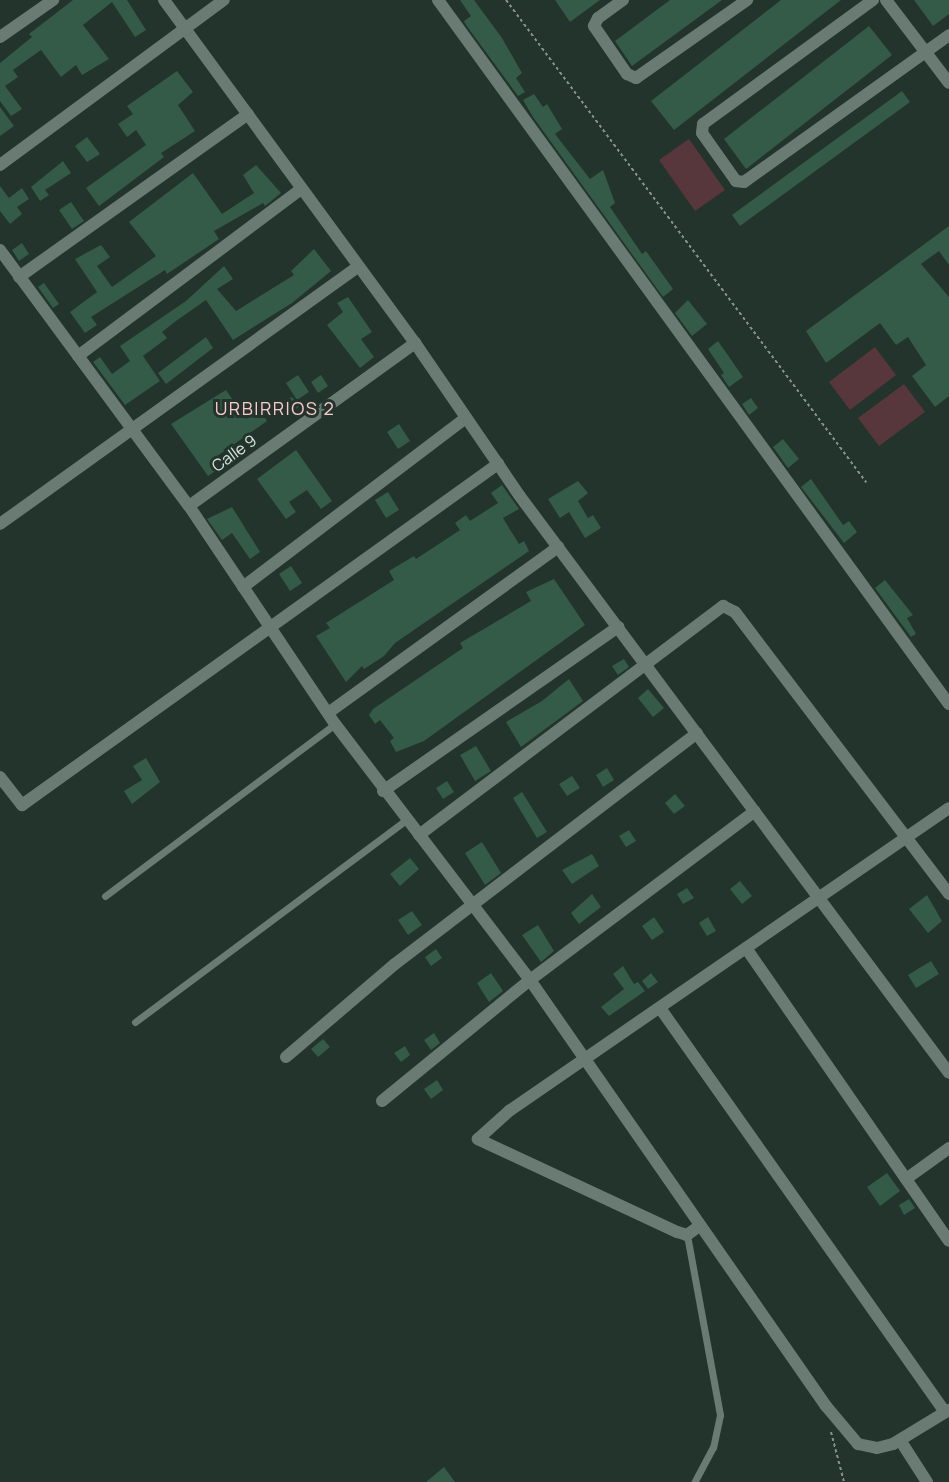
<!DOCTYPE html>
<style>
body{margin:0}
#map{position:relative;width:949px;height:1482px;overflow:hidden;background:#22342b;font-family:Manrope,sans-serif}
div>[style]{position:absolute}
[style*='--x']{left:calc(var(--x)*1px);top:calc(var(--y)*1px);width:calc(var(--w)*1px);rotate:calc(var(--a)*1deg)}
.green>*{inset:0;background:#57373b}
.building>*{inset:0;background:#335b48}
.path>*{height:2px;margin-top:-1px;transform-origin:0;background:repeating-linear-gradient(90deg,#86948d 0 3px,transparent 0 6px)}
.service>*{height:7px;margin:-3.5px;padding:0 3.5px;transform-origin:3.5px;border-radius:3.5px;background:#697b72}
.minor>*{height:12px;margin:-6px;padding:0 6px;transform-origin:6px;border-radius:6px;background:#697b72}
span{translate:-50% -50%;white-space:nowrap;text-align:center;line-height:1.15;-webkit-text-stroke:6px #22342b;paint-order:stroke}
.street-label{font-size:16px;color:#dbe6e0}
.neighbourhood-label{font-size:18px;color:#fcc8ce;letter-spacing:1.5px}
</style>
<div id="map">
<div class="green">
<div style="clip-path:polygon(689px 139px,725px 190px,695px 211px,659px 160px)"></div>
<div style="clip-path:polygon(875px 347px,896px 375px,850px 410px,829px 382px)"></div>
<div style="clip-path:polygon(904px 384px,925px 412px,879px 446px,858px 418px)"></div>
</div>
<div class="building">
<div style="clip-path:polygon(73px 0,127px 0,146px 30px,135px 37px,112px 2px,83px 25px,109px 59px,82px 75px,76px 65px,61px 77px,41px 50px,13px 70px,18px 77px,5px 86px,22px 109px,11px 116px,0 101px,0 63px,32px 37px,29px 34px)"></div>
<div style="clip-path:polygon(460px 0,474px 0,502px 38px,522px 73px,516px 78px,525px 92px,518px 96px,466px 25px,464px 21px,471px 16px)"></div>
<div style="clip-path:polygon(555px 0,600px 0,570px 22px)"></div>
<div style="clip-path:polygon(670px 0,722px 0,632px 66px,615px 41px)"></div>
<div style="clip-path:polygon(781px 0,841px 0,674px 130px,651px 101px)"></div>
<div style="clip-path:polygon(914px 0,949px 0,949px 14px,933px 26px)"></div>
<div style="clip-path:polygon(869px 26px,892px 55px,746px 169px,724px 139px)"></div>
<div style="clip-path:polygon(177px 71px,193px 92px,178px 105px,195px 131px,161px 153px,164px 157px,99px 206px,86px 188px,146px 145px,136px 130px,127px 137px,118px 124px,133px 114px,127px 106px)"></div>
<div style="clip-path:polygon(902px 91px,910px 102px,740px 226px,732px 215px)"></div>
<div style="clip-path:polygon(534px 94px,543px 107px,547px 104px,562px 129px,555px 134px,590px 179px,603px 170px,615px 203px,610px 207px,642px 254px,646px 251px,673px 289px,663px 297px,533px 117px,523px 100px)"></div>
<div style="clip-path:polygon(0 107px,14px 126px,0 136px)"></div>
<div style="clip-path:polygon(87px 137px,100px 154px,87px 162px,75px 146px)"></div>
<div style="clip-path:polygon(63px 161px,71px 173px,45px 190px,49px 195px,40px 201px,31px 187px)"></div>
<div style="clip-path:polygon(256px 165px,281px 193px,265px 206px,263px 203px,214px 231px,219px 239px,167px 274px,165px 270px,91px 317px,97px 325px,85px 333px,70px 312px,97px 292px,75px 259px,101px 245px,110px 257px,97px 266px,112px 287px,156px 256px,129px 222px,193px 173px,222px 214px,254px 193px,243px 175px)"></div>
<div style="clip-path:polygon(0 186px,9px 198px,22px 188px,29px 199px,17px 207px,22px 214px,10px 224px,0 211px)"></div>
<div style="clip-path:polygon(71px 202px,84px 221px,72px 229px,59px 210px)"></div>
<div style="clip-path:polygon(949px 226px,949px 265px,939px 251px,921px 264px,949px 297px,949px 396px,935px 407px,912px 376px,926px 365px,908px 337px,896px 345px,880px 323px,826px 363px,806px 331px)"></div>
<div style="clip-path:polygon(22px 243px,29px 254px,19px 261px,12px 250px)"></div>
<div style="clip-path:polygon(314px 249px,331px 271px,292px 303px,233px 340px,206px 300px,176px 321px,162px 332px,167px 338px,143px 356px,160px 381px,125px 405px,93px 362px,100px 357px,112px 374px,130px 361px,120px 346px,186px 301px,224px 266px,233px 279px,217px 289px,236px 311px,294px 275px,291px 271px)"></div>
<div style="clip-path:polygon(44px 283px,59px 304px,53px 308px,38px 287px)"></div>
<div style="clip-path:polygon(348px 297px,372px 332px,361px 339px,374px 357px,360px 368px,327px 325px,343px 312px,337px 303px)"></div>
<div style="clip-path:polygon(688px 300px,707px 324px,692px 336px,675px 313px)"></div>
<div style="clip-path:polygon(206px 337px,213px 348px,166px 384px,158px 373px)"></div>
<div style="clip-path:polygon(718px 341px,743px 377px,729px 387px,721px 375px,724px 373px,708px 349px)"></div>
<div style="clip-path:polygon(298px 375px,309px 392px,297px 400px,286px 383px)"></div>
<div style="clip-path:polygon(321px 375px,328px 386px,318px 393px,311px 382px)"></div>
<div style="clip-path:polygon(226px 390px,246px 419px,260px 410px,267px 421px,213px 459px,220px 468px,208px 476px,171px 424px)"></div>
<div style="clip-path:polygon(292px 397px,299px 407px,288px 414px,281px 404px)"></div>
<div style="clip-path:polygon(751px 398px,758px 408px,749px 415px,742px 404px)"></div>
<div style="clip-path:polygon(399px 424px,410px 441px,398px 449px,387px 432px)"></div>
<div style="clip-path:polygon(783px 439px,799px 459px,788px 468px,773px 447px)"></div>
<div style="clip-path:polygon(296px 450px,332px 501px,321px 509px,307px 490px,289px 502px,296px 512px,286px 519px,257px 479px)"></div>
<div style="clip-path:polygon(811px 479px,843px 525px,849px 521px,857px 532px,844px 543px,801px 487px)"></div>
<div style="clip-path:polygon(578px 481px,588px 493px,578px 501px,588px 518px,593px 515px,601px 528px,585px 538px,569px 512px,560px 518px,548px 499px)"></div>
<div style="clip-path:polygon(502px 485px,519px 509px,503px 518px,519px 544px,524px 541px,529px 551px,395px 643px,384px 656px,364px 669px,362px 666px,346px 682px,316px 636px,330px 628px,326px 623px,394px 580px,389px 571px,414px 556px,416px 559px,460px 530px,455px 523px,466px 515px,470px 521px,498px 503px,491px 493px)"></div>
<div style="clip-path:polygon(388px 492px,399px 510px,386px 518px,375px 500px)"></div>
<div style="clip-path:polygon(232px 507px,260px 552px,250px 559px,232px 533px,222px 540px,207px 519px)"></div>
<div style="clip-path:polygon(291px 566px,302px 583px,290px 591px,279px 574px)"></div>
<div style="clip-path:polygon(554px 579px,585px 625px,424px 741px,396px 752px,390px 741px,394px 738px,380px 720px,375px 724px,369px 715px,373px 709px,463px 648px,460px 643px,531px 601px,526px 592px)"></div>
<div style="clip-path:polygon(885px 580px,913px 615px,907px 618px,916px 634px,911px 637px,875px 588px)"></div>
<div style="clip-path:polygon(624px 659px,629px 667px,618px 675px,612px 666px)"></div>
<div style="clip-path:polygon(569px 679px,583px 701px,521px 747px,506px 722px,542px 701px)"></div>
<div style="clip-path:polygon(648px 689px,664px 708px,653px 717px,638px 698px)"></div>
<div style="clip-path:polygon(476px 746px,491px 771px,475px 781px,460px 755px)"></div>
<div style="clip-path:polygon(146px 758px,160px 782px,132px 804px,124px 791px,142px 780px,133px 766px)"></div>
<div style="clip-path:polygon(607px 768px,614px 780px,603px 787px,596px 775px)"></div>
<div style="clip-path:polygon(572px 776px,580px 788px,567px 796px,559px 784px)"></div>
<div style="clip-path:polygon(447px 781px,454px 792px,443px 799px,436px 788px)"></div>
<div style="clip-path:polygon(522px 792px,547px 832px,537px 838px,513px 798px)"></div>
<div style="clip-path:polygon(675px 794px,685px 806px,674px 814px,665px 803px)"></div>
<div style="clip-path:polygon(629px 830px,636px 841px,626px 847px,619px 836px)"></div>
<div style="clip-path:polygon(482px 842px,501px 873px,485px 885px,465px 853px)"></div>
<div style="clip-path:polygon(592px 854px,599px 866px,572px 884px,562px 870px)"></div>
<div style="clip-path:polygon(410px 858px,419px 869px,400px 886px,390px 874px)"></div>
<div style="clip-path:polygon(740px 881px,752px 896px,742px 904px,730px 889px)"></div>
<div style="clip-path:polygon(687px 888px,694px 898px,683px 904px,677px 894px)"></div>
<div style="clip-path:polygon(592px 894px,601px 907px,579px 924px,571px 913px)"></div>
<div style="clip-path:polygon(927px 895px,942px 921px,928px 933px,909px 909px)"></div>
<div style="clip-path:polygon(412px 911px,422px 925px,408px 935px,398px 920px)"></div>
<div style="clip-path:polygon(654px 917px,664px 932px,652px 940px,642px 926px)"></div>
<div style="clip-path:polygon(708px 917px,716px 931px,707px 936px,699px 923px)"></div>
<div style="clip-path:polygon(538px 925px,554px 951px,541px 962px,522px 935px)"></div>
<div style="clip-path:polygon(436px 949px,442px 958px,431px 966px,425px 957px)"></div>
<div style="clip-path:polygon(931px 961px,939px 974px,916px 988px,908px 975px)"></div>
<div style="clip-path:polygon(623px 966px,634px 984px,638px 982px,645px 991px,609px 1016px,601px 1007px,624px 989px,613px 974px)"></div>
<div style="clip-path:polygon(491px 973px,503px 991px,489px 1002px,477px 983px)"></div>
<div style="clip-path:polygon(651px 973px,658px 982px,648px 989px,642px 981px)"></div>
<div style="clip-path:polygon(434px 1033px,440px 1043px,431px 1050px,424px 1040px)"></div>
<div style="clip-path:polygon(323px 1039px,330px 1047px,318px 1057px,311px 1049px)"></div>
<div style="clip-path:polygon(405px 1046px,410px 1055px,401px 1062px,394px 1053px)"></div>
<div style="clip-path:polygon(437px 1080px,443px 1090px,431px 1099px,424px 1089px)"></div>
<div style="clip-path:polygon(887px 1173px,900px 1191px,880px 1206px,867px 1187px)"></div>
<div style="clip-path:polygon(909px 1199px,915px 1208px,904px 1215px,899px 1205px)"></div>
<div style="clip-path:polygon(444px 1467px,455px 1482px,426px 1482px)"></div>
</div>
<div class="path">
<div style="--x:506;--y:0;--w:602;--a:53.24"></div>
<div style="--x:831;--y:1432;--w:52;--a:75.4"></div>
</div>
<div class="service">
<div style="--x:105;--y:896;--w:287;--a:-36.8"></div>
<div style="--x:135;--y:1022;--w:339;--a:-36.7"></div>
<div style="--x:687;--y:1235;--w:183;--a:79.6"></div>
<div style="--x:720;--y:1415;--w:33;--a:102"></div>
<div style="--x:713;--y:1447;--w:40;--a:118"></div>
</div>
<div class="minor">
<div style="--x:164;--y:0;--w:425;--a:53.8"></div>
<div style="--x:415;--y:343;--w:184;--a:55.6"></div>
<div style="--x:519;--y:495;--w:720;--a:53.35"></div>
<div style="--x:438;--y:0;--w:870;--a:54.03"></div>
<div style="--x:623;--y:0;--w:31;--a:144"></div>
<div style="--x:598;--y:18;--w:9;--a:117"></div>
<div style="--x:594;--y:26;--w:58;--a:55.5"></div>
<div style="--x:627;--y:74;--w:10;--a:24"></div>
<div style="--x:636;--y:78;--w:136;--a:-35.1"></div>
<div style="--x:873;--y:0;--w:210;--a:143.9"></div>
<div style="--x:703;--y:124;--w:9;--a:96"></div>
<div style="--x:702;--y:133;--w:59;--a:54.7"></div>
<div style="--x:736;--y:181;--w:8;--a:7"></div>
<div style="--x:744;--y:182;--w:252;--a:-35.6"></div>
<div style="--x:886;--y:0;--w:104;--a:52.8"></div>
<div style="--x:0;--y:37;--w:65;--a:-34.9"></div>
<div style="--x:0;--y:165;--w:278;--a:-36.4"></div>
<div style="--x:0;--y:250;--w:318;--a:53.6"></div>
<div style="--x:189;--y:506;--w:262;--a:56.2"></div>
<div style="--x:335;--y:724;--w:322;--a:52.7"></div>
<div style="--x:530;--y:980;--w:519;--a:55.21"></div>
<div style="--x:826;--y:1406;--w:50;--a:49.9"></div>
<div style="--x:858;--y:1444;--w:19;--a:12"></div>
<div style="--x:877;--y:1448;--w:16;--a:-14"></div>
<div style="--x:893;--y:1444;--w:66;--a:-31.3"></div>
<div style="--x:19;--y:277;--w:281;--a:-35.4"></div>
<div style="--x:78;--y:356;--w:277;--a:-36.8"></div>
<div style="--x:189;--y:506;--w:279;--a:-35.8"></div>
<div style="--x:0;--y:524;--w:441;--a:-35.7"></div>
<div style="--x:243;--y:587;--w:280;--a:-37.2"></div>
<div style="--x:328;--y:713;--w:284;--a:-35.8"></div>
<div style="--x:0;--y:777;--w:36;--a:52"></div>
<div style="--x:22;--y:805;--w:586;--a:-35.62"></div>
<div style="--x:383;--y:791;--w:287;--a:-34.9"></div>
<div style="--x:419;--y:835;--w:381;--a:-37"></div>
<div style="--x:723;--y:606;--w:13;--a:27"></div>
<div style="--x:735;--y:612;--w:354;--a:52.8"></div>
<div style="--x:746;--y:948;--w:356;--a:55.3"></div>
<div style="--x:660;--y:1008;--w:494;--a:54.8"></div>
<div style="--x:286;--y:1057;--w:143;--a:-40.5"></div>
<div style="--x:395;--y:964;--w:380;--a:-37.4"></div>
<div style="--x:382;--y:1101;--w:191;--a:-39.3"></div>
<div style="--x:530;--y:980;--w:281;--a:-36.9"></div>
<div style="--x:906;--y:1179;--w:53;--a:-35.8"></div>
<div style="--x:698;--y:1227;--w:14;--a:144"></div>
<div style="--x:687;--y:1235;--w:10;--a:-163"></div>
<div style="--x:677;--y:1232;--w:220;--a:-155"></div>
<div style="--x:478;--y:1139;--w:42;--a:-42.1"></div>
<div style="--x:509;--y:1111;--w:534;--a:-34.55"></div>
<div style="--x:900;--y:1440;--w:50;--a:57.3"></div>
</div>
<div class="street-label">
<span style="left:234px;top:453px;rotate:-36deg">Calle 9</span>
</div>
<div class="neighbourhood-label">
<span style="left:275px;top:408px">URBIRRIOS 2</span>
</div>
</div>
